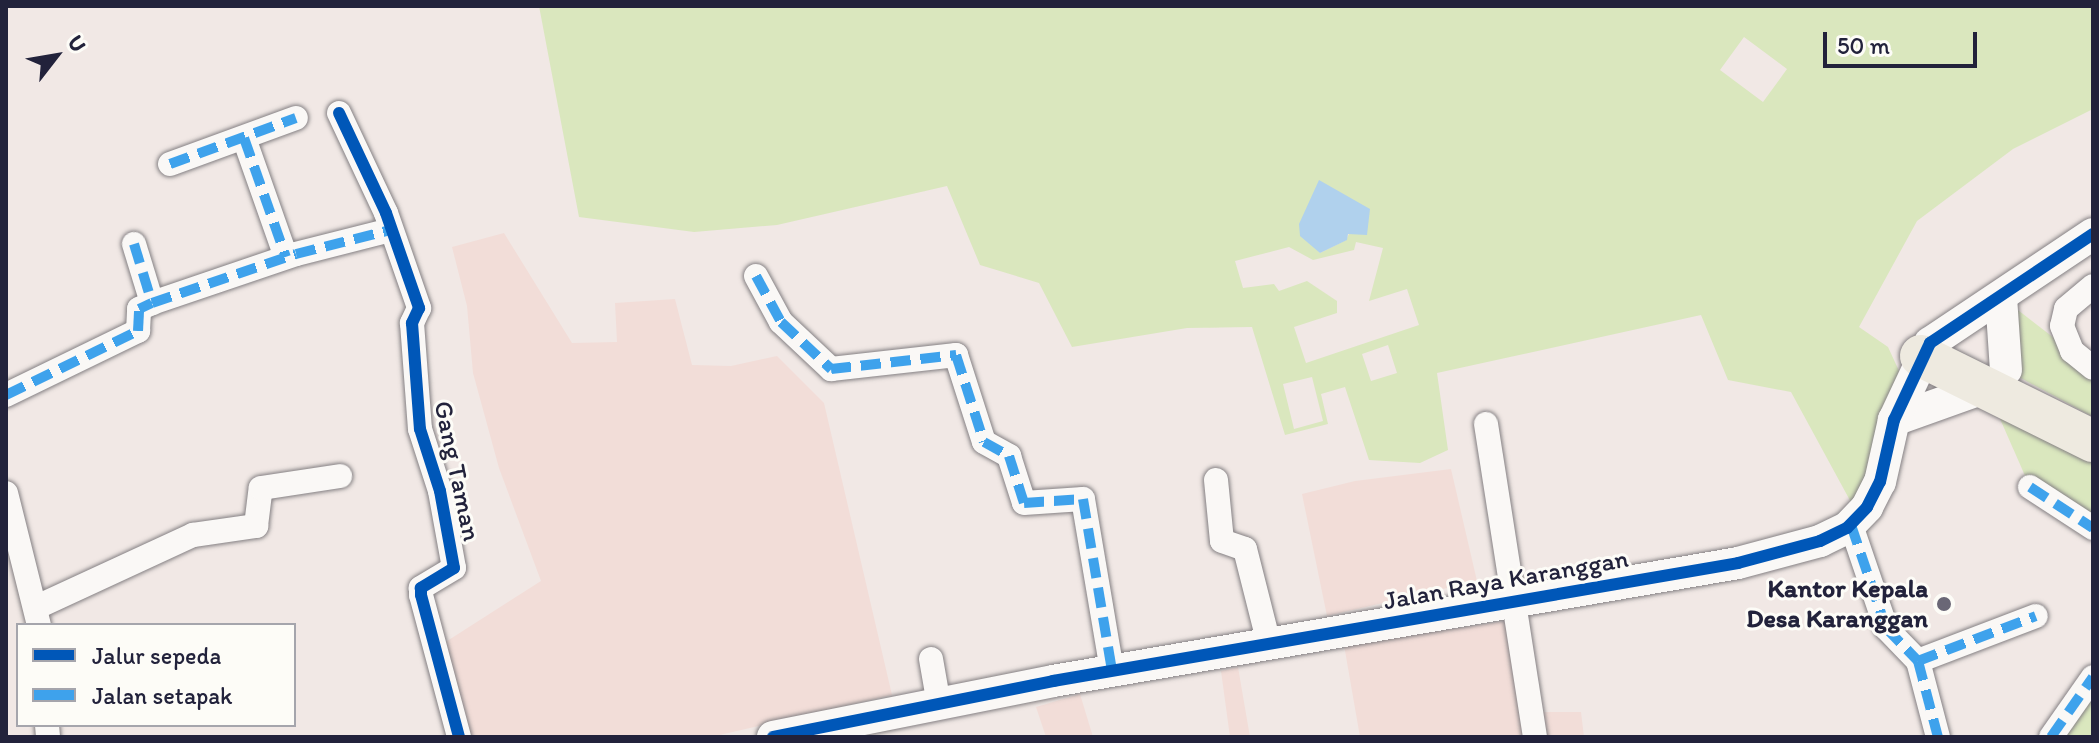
<!DOCTYPE html>
<style>
body{margin:0}
#map{position:relative;width:2099px;height:743px;overflow:hidden;background:#f1e8e5;font-family:Itim,sans-serif}
div>[style]{position:absolute}
[style*='--x']{left:calc(var(--x)*1px);top:calc(var(--y)*1px);width:calc(var(--w)*1px);rotate:calc(var(--a)*1deg)}
.built>*{inset:0;background:#f2ddd8}
.green>*{inset:0;background:#dae7be}
.water>*{inset:0;background:#b0d1ed}
.roads{filter:drop-shadow(0 0 2px #848083) drop-shadow(0 0 2px #848083)}
.street>*{height:24px;margin:-12px;padding:0 12px;transform-origin:12px;border-radius:12px;background:#faf8f6}
.secondary>*{height:32px;margin:-16px;padding:0 16px;transform-origin:16px;border-radius:16px;background:#faf8f6}
.highway>*{height:42px;margin:-21px;padding:0 21px;transform-origin:21px;border-radius:21px;background:#eeeae0}
.quiet>*{height:10px;margin-top:-5px;transform-origin:0;background:repeating-linear-gradient(90deg,#3ea2ec 0 20px,transparent 0 30px)}
.cycleway>*{height:12px;margin:-6px;padding:0 6px;transform-origin:6px;border-radius:6px;background:#0057b8}
.dots>*{width:22px;height:22px;translate:-50% -50%;box-sizing:border-box;border:4px solid #fdfcf7;border-radius:50%}
span{translate:-50% -50%;white-space:nowrap;text-align:center;line-height:1.15;-webkit-text-stroke:6px #fdfcf7;paint-order:stroke}
.street-label{font-size:26px;color:#22223b}
.poi-label{font-size:26px;color:#22223b;font-weight:700}
.right{translate:-100% -50%;text-align:right}
.frame{position:absolute;inset:0;border:8px solid #22223b;pointer-events:none}
.legend{position:absolute;left:16px;top:623px;width:280px;height:104px;box-sizing:border-box;background:#fdfcf7;border:2px solid #a5a5ac;margin:0;padding:10px 14px;list-style:none;font-size:24px;color:#22223b}
.legend li{display:flex;align-items:center;gap:16px;height:40px}
.legend b{width:40px;border:2px solid #a5a5ac}
.north{position:absolute;left:16px;top:16px;width:80px;height:80px;-webkit-text-stroke:6px #fdfcf7;paint-order:stroke;rotate:59deg;font-size:22px;font-weight:700;line-height:32px;text-align:center;color:#22223b}
.north::after{content:'';display:block;margin:auto;width:28px;height:36px;background:#22223b;clip-path:polygon(50% 0,100% 100%,50% 72%,0 100%)}
.scale{position:absolute;left:1823px;top:32px;width:154px;height:36px;box-sizing:border-box;border:4px solid #22223b;border-top:0;padding-left:10px;font-size:24px;line-height:28px;white-space:nowrap;color:#22223b;-webkit-text-stroke:6px #fdfcf7;paint-order:stroke}
</style>
<div id="map">
<div class="built">
<div style="clip-path:polygon(504px 233px,572px 343px,617px 342px,615px 303px,675px 299px,692px 365px,731px 366px,777px 356px,824px 403px,892px 695px,711px 737px,468px 737px,444px 643px,541px 581px,499px 468px,473px 373px,467px 306px,452px 247px)"></div>
<div style="clip-path:polygon(1451px 469px,1477px 581px,1327px 616px,1302px 494px,1355px 481px)"></div>
<div style="clip-path:polygon(1513px 620px,1532px 712px,1581px 712px,1584px 737px,1360px 737px,1344px 645px)"></div>
<div style="clip-path:polygon(1238px 667px,1250px 737px,1251px 737px,1230px 737px,1221px 671px)"></div>
<div style="clip-path:polygon(1080px 694px,1093px 737px,1046px 737px,1036px 707px)"></div>
</div>
<div class="green">
<div style="clip-path:polygon(evenodd,539px 6px,2093px 6px,2093px 109px,2013px 149px,1917px 221px,1859px 327px,1888px 347px,1900px 373px,1888px 435px,1853px 506px,1791px 392px,1728px 380px,1701px 315px,1437px 373px,1448px 450px,1420px 463px,1369px 460px,1345px 387px,1321px 394px,1328px 424px,1285px 435px,1252px 327px,1187px 328px,1072px 347px,1039px 283px,980px 265px,947px 186px,777px 225px,694px 232px,579px 217px,539px 6px,1744px 37px,1787px 69px,1763px 102px,1720px 70px,1744px 37px,539px 6px,1313px 195px,1361px 209px,1346px 240px,1320px 253px,1303px 231px,1313px 195px,539px 6px,1356px 242px,1383px 248px,1369px 301px,1407px 289px,1419px 325px,1306px 363px,1294px 327px,1337px 313px,1337px 301px,1307px 281px,1279px 291px,1274px 284px,1243px 288px,1235px 261px,1289px 247px,1313px 260px,1354px 250px,1356px 242px,539px 6px,1388px 345px,1397px 373px,1371px 381px,1362px 354px,1388px 345px,539px 6px,1312px 377px,1323px 421px,1294px 429px,1283px 384px,1312px 377px)"></div>
<div style="clip-path:polygon(2001px 297px,2093px 368px,2093px 417px,2006px 370px)"></div>
<div style="clip-path:polygon(1986px 387px,2093px 441px,2093px 528px,2030px 487px)"></div>
<div style="clip-path:polygon(2093px 677px,2093px 737px,2051px 737px)"></div>
</div>
<div class="water">
<div style="clip-path:polygon(1319px 180px,1370px 209px,1367px 235px,1348px 234px,1347px 240px,1320px 253px,1300px 236px,1299px 224px)"></div>
</div>
<div class="roads">
<div class="street">
<div style="--x:339;--y:113;--w:110;--a:64.8"></div>
<div style="--x:386;--y:213;--w:101;--a:70.8"></div>
<div style="--x:419;--y:308;--w:17;--a:115"></div>
<div style="--x:412;--y:323;--w:106;--a:85.7"></div>
<div style="--x:420;--y:429;--w:65;--a:72.1"></div>
<div style="--x:440;--y:491;--w:78;--a:79.7"></div>
<div style="--x:454;--y:568;--w:39;--a:149"></div>
<div style="--x:421;--y:588;--w:7;--a:90"></div>
<div style="--x:421;--y:595;--w:147;--a:75"></div>
<div style="--x:244;--y:138;--w:126;--a:70.6"></div>
<div style="--x:170;--y:164;--w:134;--a:-20.1"></div>
<div style="--x:134;--y:244;--w:62;--a:73"></div>
<div style="--x:756;--y:276;--w:52;--a:61.5"></div>
<div style="--x:781;--y:322;--w:69;--a:43.2"></div>
<div style="--x:831;--y:369;--w:126;--a:-6.4"></div>
<div style="--x:956;--y:355;--w:91;--a:72.2"></div>
<div style="--x:984;--y:442;--w:29;--a:29"></div>
<div style="--x:1009;--y:456;--w:49;--a:72.3"></div>
<div style="--x:1024;--y:503;--w:59;--a:-3.9"></div>
<div style="--x:1083;--y:499;--w:174;--a:80.4"></div>
<div style="--x:2093;--y:286;--w:35;--a:140"></div>
<div style="--x:2066;--y:309;--w:17;--a:103"></div>
<div style="--x:2062;--y:326;--w:27;--a:68"></div>
<div style="--x:2072;--y:351;--w:27;--a:39"></div>
<div style="--x:6;--y:395;--w:147;--a:-25.9"></div>
<div style="--x:138;--y:331;--w:22;--a:-87"></div>
<div style="--x:139;--y:309;--w:14;--a:-25"></div>
<div style="--x:152;--y:303;--w:152;--a:-18.8"></div>
<div style="--x:296;--y:254;--w:98;--a:-14.2"></div>
<div style="--x:1486;--y:424;--w:317;--a:81.1"></div>
<div style="--x:1216;--y:480;--w:61;--a:84.4"></div>
<div style="--x:1222;--y:541;--w:24;--a:19"></div>
<div style="--x:1245;--y:549;--w:98;--a:75.8"></div>
<div style="--x:2030;--y:487;--w:75;--a:33.1"></div>
<div style="--x:6;--y:493;--w:136;--a:76"></div>
<div style="--x:1851;--y:525;--w:109;--a:71.2"></div>
<div style="--x:1886;--y:628;--w:46;--a:45.9"></div>
<div style="--x:1918;--y:661;--w:79;--a:75.3"></div>
<div style="--x:37;--y:607;--w:172;--a:-24.8"></div>
<div style="--x:193;--y:535;--w:64;--a:-8.1"></div>
<div style="--x:256;--y:526;--w:38;--a:-83"></div>
<div style="--x:261;--y:488;--w:80;--a:-8.6"></div>
<div style="--x:931;--y:659;--w:47;--a:80.1"></div>
<div style="--x:1918;--y:661;--w:126;--a:-20.9"></div>
<div style="--x:47;--y:725;--w:12;--a:85"></div>
<div style="--x:2051;--y:737;--w:73;--a:-55"></div>
</div>
<div class="secondary">
<div style="--x:2001;--y:297;--w:73;--a:86.1"></div>
<div style="--x:1894;--y:420;--w:98;--a:-19.7"></div>
<div style="--x:773;--y:737;--w:286;--a:-11.3"></div>
<div style="--x:1053;--y:681;--w:695;--a:-9.77"></div>
<div style="--x:1738;--y:563;--w:85;--a:-15"></div>
<div style="--x:1820;--y:541;--w:30;--a:-26"></div>
<div style="--x:1847;--y:528;--w:29;--a:-46"></div>
<div style="--x:1867;--y:507;--w:28;--a:-63"></div>
<div style="--x:1880;--y:482;--w:64;--a:-77.3"></div>
<div style="--x:1894;--y:420;--w:85;--a:-64.9"></div>
<div style="--x:1930;--y:343;--w:196;--a:-33.8"></div>
</div>
<div class="highway">
<div style="--x:1921;--y:356;--w:192;--a:26.3"></div>
</div>
</div>
<div class="quiet">
<div style="--x:244;--y:138;--w:126;--a:70.6"></div>
<div style="--x:170;--y:164;--w:134;--a:-20.1"></div>
<div style="--x:134;--y:244;--w:62;--a:73"></div>
<div style="--x:756;--y:276;--w:52;--a:61.5"></div>
<div style="--x:781;--y:322;--w:69;--a:43.2"></div>
<div style="--x:831;--y:369;--w:126;--a:-6.4"></div>
<div style="--x:956;--y:355;--w:91;--a:72.2"></div>
<div style="--x:984;--y:442;--w:29;--a:29"></div>
<div style="--x:1009;--y:456;--w:49;--a:72.3"></div>
<div style="--x:1024;--y:503;--w:59;--a:-3.9"></div>
<div style="--x:1083;--y:499;--w:174;--a:80.4"></div>
<div style="--x:6;--y:395;--w:147;--a:-25.9"></div>
<div style="--x:138;--y:331;--w:22;--a:-87"></div>
<div style="--x:139;--y:309;--w:14;--a:-25"></div>
<div style="--x:152;--y:303;--w:152;--a:-18.8"></div>
<div style="--x:296;--y:254;--w:98;--a:-14.2"></div>
<div style="--x:2030;--y:487;--w:75;--a:33.1"></div>
<div style="--x:1851;--y:525;--w:109;--a:71.2"></div>
<div style="--x:1886;--y:628;--w:46;--a:45.9"></div>
<div style="--x:1918;--y:661;--w:79;--a:75.3"></div>
<div style="--x:1918;--y:661;--w:126;--a:-20.9"></div>
<div style="--x:2051;--y:737;--w:73;--a:-55"></div>
</div>
<div class="cycleway">
<div style="--x:339;--y:113;--w:110;--a:64.8"></div>
<div style="--x:386;--y:213;--w:101;--a:70.8"></div>
<div style="--x:419;--y:308;--w:17;--a:115"></div>
<div style="--x:412;--y:323;--w:106;--a:85.7"></div>
<div style="--x:420;--y:429;--w:65;--a:72.1"></div>
<div style="--x:440;--y:491;--w:78;--a:79.7"></div>
<div style="--x:454;--y:568;--w:39;--a:149"></div>
<div style="--x:421;--y:588;--w:7;--a:90"></div>
<div style="--x:421;--y:595;--w:147;--a:75"></div>
<div style="--x:773;--y:737;--w:286;--a:-11.3"></div>
<div style="--x:1053;--y:681;--w:695;--a:-9.77"></div>
<div style="--x:1738;--y:563;--w:85;--a:-15"></div>
<div style="--x:1820;--y:541;--w:30;--a:-26"></div>
<div style="--x:1847;--y:528;--w:29;--a:-46"></div>
<div style="--x:1867;--y:507;--w:28;--a:-63"></div>
<div style="--x:1880;--y:482;--w:64;--a:-77.3"></div>
<div style="--x:1894;--y:420;--w:85;--a:-64.9"></div>
<div style="--x:1930;--y:343;--w:196;--a:-33.8"></div>
</div>
<div class="dots">
<div style="left:1944px;top:604px;background:#6a6776"></div>
</div>
<div class="street-label">
<span style="left:457px;top:471px;rotate:78deg">Gang Taman</span>
<span style="left:1506px;top:580px;rotate:-10deg">Jalan Raya Karanggan</span>
</div>
<div class="poi-label">
<span class="right" style="left:1928px;top:604px">Kantor Kepala<br>Desa Karanggan</span>
</div>
<div class="frame"></div>
<ul class="legend">
<li><b style="height:10px;background:#0057b8"></b>Jalur sepeda</li>
<li><b style="height:10px;background:#3ea2ec"></b>Jalan setapak</li>
</ul>
<div class="north">U</div>
<div class="scale">50 m</div>
</div>
